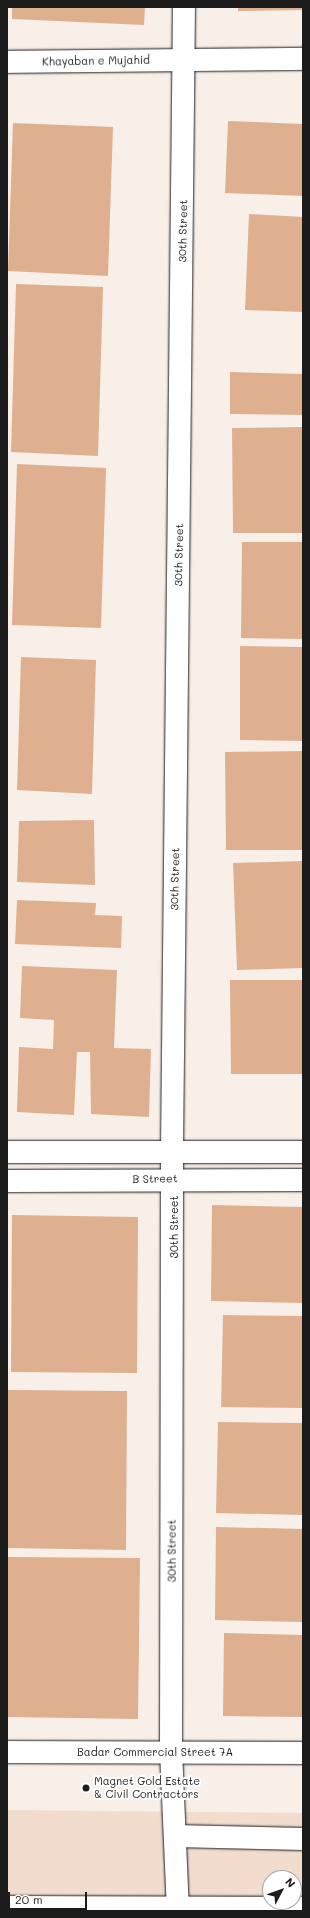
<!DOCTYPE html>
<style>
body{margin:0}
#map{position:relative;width:310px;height:1918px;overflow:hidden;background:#f9efe9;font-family:Mali,sans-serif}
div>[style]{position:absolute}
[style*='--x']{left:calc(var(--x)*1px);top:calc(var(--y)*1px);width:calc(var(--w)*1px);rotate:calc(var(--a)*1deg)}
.built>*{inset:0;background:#f1dcce}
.building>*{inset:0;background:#dfb090}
.roads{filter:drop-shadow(0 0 1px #1c1c1c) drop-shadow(0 0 1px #1c1c1c)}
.minor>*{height:22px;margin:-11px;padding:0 11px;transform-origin:11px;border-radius:11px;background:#fff}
.major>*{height:22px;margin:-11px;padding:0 11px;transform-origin:11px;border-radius:11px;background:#fff}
.dots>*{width:11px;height:11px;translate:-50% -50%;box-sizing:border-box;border:2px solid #fff;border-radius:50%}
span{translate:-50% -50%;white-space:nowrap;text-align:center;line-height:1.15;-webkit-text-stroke:4px #fff;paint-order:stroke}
.street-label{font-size:11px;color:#1c1c1c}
.poi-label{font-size:11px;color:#1c1c1c}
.left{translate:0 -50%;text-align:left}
.frame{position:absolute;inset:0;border:8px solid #1c1c1c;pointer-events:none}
.north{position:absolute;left:262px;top:1870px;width:40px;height:40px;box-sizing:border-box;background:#fff;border:1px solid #a4a4a4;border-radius:50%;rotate:49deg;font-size:11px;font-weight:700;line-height:16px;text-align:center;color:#1c1c1c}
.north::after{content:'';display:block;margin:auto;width:14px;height:18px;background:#1c1c1c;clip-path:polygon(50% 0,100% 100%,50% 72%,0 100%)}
.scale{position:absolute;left:8px;top:1892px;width:79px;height:18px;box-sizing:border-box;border:2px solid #1c1c1c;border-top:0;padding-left:5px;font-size:12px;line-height:14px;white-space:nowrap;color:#1c1c1c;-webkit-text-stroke:3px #fff;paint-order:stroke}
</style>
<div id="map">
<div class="built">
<div style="clip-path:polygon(evenodd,7px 1810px,303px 1813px,303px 1911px,7px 1911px,7px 1810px,270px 1878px,294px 1878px,294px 1902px,270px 1902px,270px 1878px)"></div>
</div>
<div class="building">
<div style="clip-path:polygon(12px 7px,145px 7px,144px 25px,12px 19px)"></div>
<div style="clip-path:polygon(238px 7px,303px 7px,303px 10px,238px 11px)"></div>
<div style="clip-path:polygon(228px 121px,303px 124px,303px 196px,225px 193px)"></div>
<div style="clip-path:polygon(13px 123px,113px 127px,108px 276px,8px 271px)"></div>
<div style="clip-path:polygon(249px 214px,303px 217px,303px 312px,245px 310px)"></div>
<div style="clip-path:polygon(16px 284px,103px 287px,98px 456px,11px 452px)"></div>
<div style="clip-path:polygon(230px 372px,303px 374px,303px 415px,230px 414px)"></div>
<div style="clip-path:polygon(303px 427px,303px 533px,233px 533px,232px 428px)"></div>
<div style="clip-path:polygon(17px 464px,106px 468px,101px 628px,12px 625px)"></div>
<div style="clip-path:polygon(242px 542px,303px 542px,303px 639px,241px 638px)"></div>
<div style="clip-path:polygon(240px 646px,303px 647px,303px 741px,240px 740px)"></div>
<div style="clip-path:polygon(21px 657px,96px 660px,92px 794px,17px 790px)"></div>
<div style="clip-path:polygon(303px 751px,303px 850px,226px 850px,225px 752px)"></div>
<div style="clip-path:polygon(94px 820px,95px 885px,17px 882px,19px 821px)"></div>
<div style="clip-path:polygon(303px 861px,303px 968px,237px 970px,233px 863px)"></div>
<div style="clip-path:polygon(17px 900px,96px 903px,95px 915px,122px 916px,121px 948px,15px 944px)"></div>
<div style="clip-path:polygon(22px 966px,117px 970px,114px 1048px,151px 1049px,149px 1117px,91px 1114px,90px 1052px,77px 1052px,74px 1115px,17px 1112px,19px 1047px,53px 1049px,54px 1020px,20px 1018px)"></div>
<div style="clip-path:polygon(230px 980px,303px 980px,303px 1074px,231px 1074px)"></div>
<div style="clip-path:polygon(212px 1205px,303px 1207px,303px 1303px,211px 1301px)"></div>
<div style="clip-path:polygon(12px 1215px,138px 1217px,137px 1373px,11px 1372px)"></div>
<div style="clip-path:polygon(223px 1315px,303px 1316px,303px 1408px,221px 1407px)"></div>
<div style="clip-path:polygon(8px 1390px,127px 1391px,126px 1550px,7px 1548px)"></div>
<div style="clip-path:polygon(218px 1422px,303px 1423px,303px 1515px,216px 1513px)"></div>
<div style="clip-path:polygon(216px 1527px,303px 1529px,303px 1622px,215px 1620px)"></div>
<div style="clip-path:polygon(7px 1557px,140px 1558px,138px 1719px,7px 1717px)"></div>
<div style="clip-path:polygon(224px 1633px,303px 1635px,303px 1717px,223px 1716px)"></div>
</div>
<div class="roads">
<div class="minor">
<div style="--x:7;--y:1152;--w:296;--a:0"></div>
<div style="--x:7;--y:1181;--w:296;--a:-0.2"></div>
<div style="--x:7;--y:1752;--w:296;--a:0.2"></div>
<div style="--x:175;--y:1836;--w:128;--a:1.3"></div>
<div style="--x:7;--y:1907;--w:296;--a:0.2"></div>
<div style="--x:178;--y:1911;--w:160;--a:-92.5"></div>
<div style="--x:171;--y:1751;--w:601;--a:-89.9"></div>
<div style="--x:172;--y:1150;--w:1143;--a:-89.4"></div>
</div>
<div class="major">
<div style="--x:7;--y:62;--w:296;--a:-0.6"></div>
</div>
</div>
<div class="dots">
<div style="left:86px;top:1788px;background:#1c1c1c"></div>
</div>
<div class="street-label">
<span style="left:96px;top:61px;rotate:-1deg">Khayaban e Mujahid</span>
<span style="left:183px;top:231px;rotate:-89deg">30th Street</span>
<span style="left:179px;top:555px;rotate:-89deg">30th Street</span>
<span style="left:175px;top:879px;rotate:-89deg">30th Street</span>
<span style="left:155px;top:1179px;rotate:-1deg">B Street</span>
<span style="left:174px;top:1227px;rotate:-90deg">30th Street</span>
<span style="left:172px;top:1551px;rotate:-90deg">30th Street</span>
<span style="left:155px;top:1752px">Badar Commercial Street 7A</span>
</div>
<div class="poi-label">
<span class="left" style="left:94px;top:1788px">Magnet Gold Estate<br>&amp; Civil Contractors</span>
</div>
<div class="frame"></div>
<div class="north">N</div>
<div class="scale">20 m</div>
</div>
